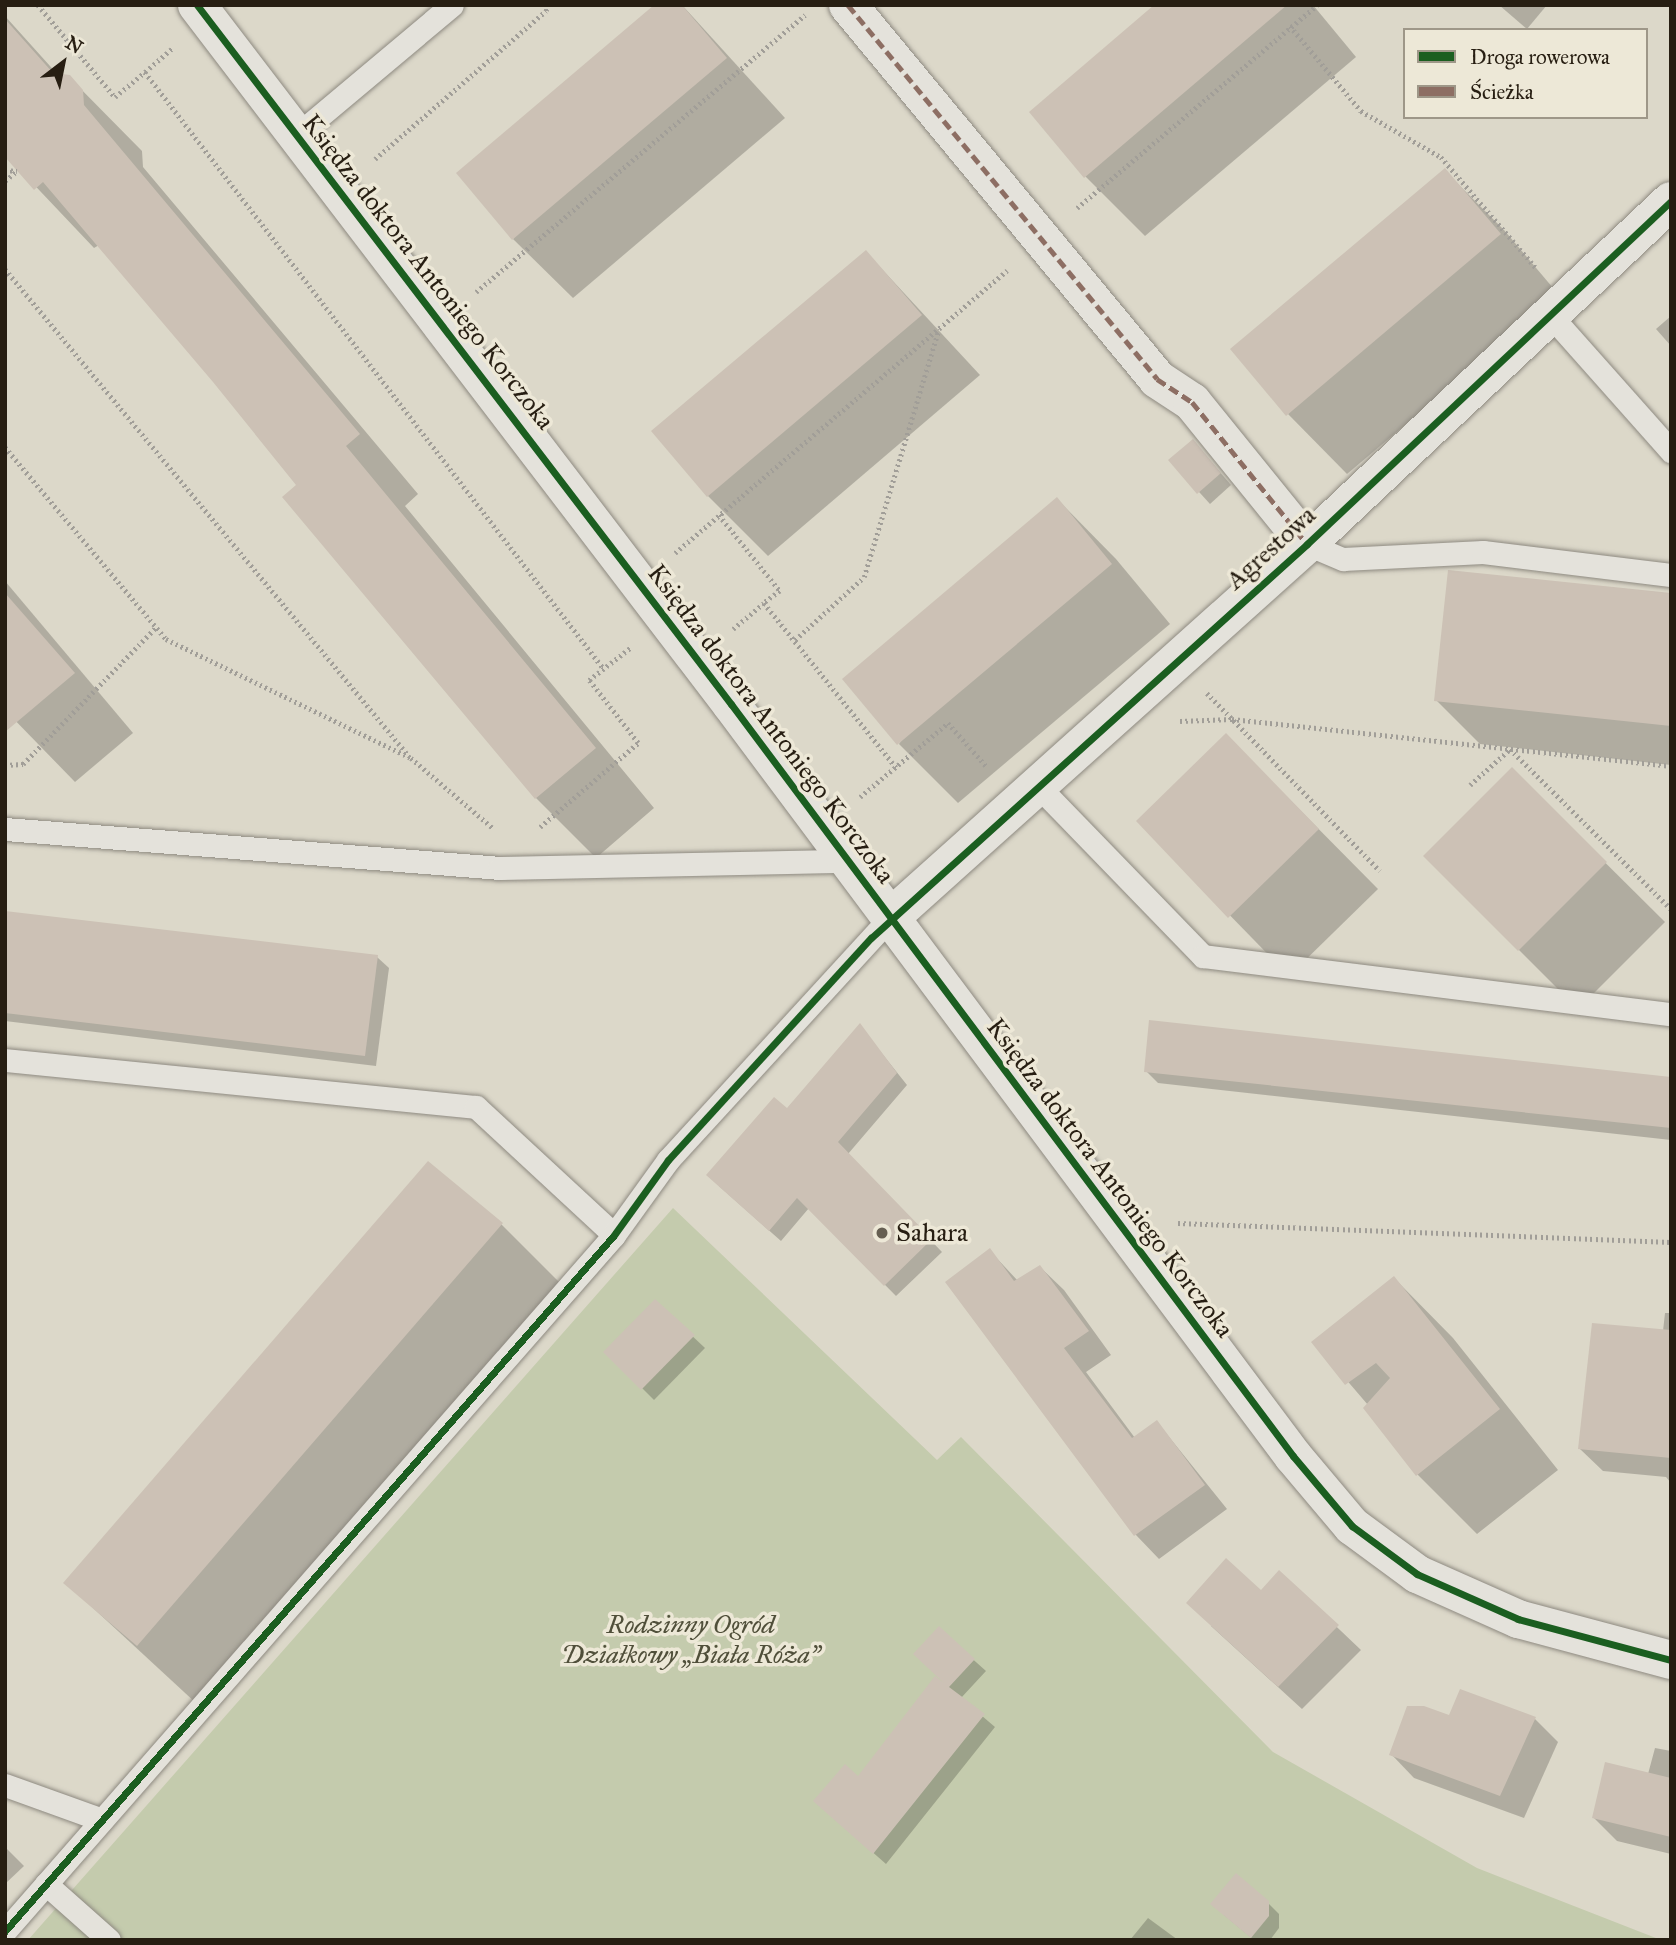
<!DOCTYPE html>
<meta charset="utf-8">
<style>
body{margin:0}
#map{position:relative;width:1676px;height:1945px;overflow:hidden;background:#dcd8c9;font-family:"IM FELL Great Primer",serif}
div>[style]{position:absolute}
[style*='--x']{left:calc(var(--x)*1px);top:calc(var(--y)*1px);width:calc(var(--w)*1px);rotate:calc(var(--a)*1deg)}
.green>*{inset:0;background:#c4cbad}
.shadow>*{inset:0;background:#0003}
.building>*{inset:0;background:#ccc1b5}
.path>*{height:4.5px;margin-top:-2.25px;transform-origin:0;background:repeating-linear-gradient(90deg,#a19e98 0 2px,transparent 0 5.5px)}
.roads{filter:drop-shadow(0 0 2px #8e8a81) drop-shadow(0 0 2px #8e8a81)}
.service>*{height:23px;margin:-11.5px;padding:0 11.5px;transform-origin:11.5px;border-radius:11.5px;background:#e4e2db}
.minor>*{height:38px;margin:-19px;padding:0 19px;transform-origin:19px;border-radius:19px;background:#e4e2db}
.tertiary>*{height:38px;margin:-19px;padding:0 19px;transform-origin:19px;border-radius:19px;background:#e4e2db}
.quiet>*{height:5px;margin-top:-2.5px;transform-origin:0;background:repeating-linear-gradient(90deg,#8d6e63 0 10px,transparent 0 15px)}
.cycleway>*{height:7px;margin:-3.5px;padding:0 3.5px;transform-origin:3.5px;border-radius:3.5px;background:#1b5e20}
.dots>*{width:19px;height:19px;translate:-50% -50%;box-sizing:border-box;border:4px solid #ede8d7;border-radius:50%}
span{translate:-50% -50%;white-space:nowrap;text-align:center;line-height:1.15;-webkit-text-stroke:7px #ede8d7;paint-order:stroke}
.street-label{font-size:26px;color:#271e12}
.poi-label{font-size:26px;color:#271e12}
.left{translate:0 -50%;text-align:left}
.park-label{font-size:26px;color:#504f3a;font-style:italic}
.frame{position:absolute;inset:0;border:7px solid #271e12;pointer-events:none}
.legend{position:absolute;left:1403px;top:28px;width:245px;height:91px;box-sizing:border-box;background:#ede8d7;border:2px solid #9e9788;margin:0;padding:9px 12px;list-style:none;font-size:21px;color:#271e12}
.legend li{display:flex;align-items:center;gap:14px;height:35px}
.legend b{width:35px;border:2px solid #9e9788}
.north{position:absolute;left:28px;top:28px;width:70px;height:70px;-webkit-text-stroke:5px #ede8d7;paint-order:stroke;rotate:32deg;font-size:19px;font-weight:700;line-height:28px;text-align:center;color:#271e12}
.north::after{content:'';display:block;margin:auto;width:24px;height:32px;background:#271e12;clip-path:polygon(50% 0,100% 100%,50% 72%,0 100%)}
</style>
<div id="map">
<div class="green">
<div style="clip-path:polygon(673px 1208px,937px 1460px,961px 1437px,1273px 1752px,1477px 1868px,1661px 1940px,28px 1940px)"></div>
</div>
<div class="shadow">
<div style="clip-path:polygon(682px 5px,785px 118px,573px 298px,513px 239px)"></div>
<div style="clip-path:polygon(1157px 5px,1313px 5px,1356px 57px,1145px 236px,1086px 177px,1031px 112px)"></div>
<div style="clip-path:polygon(1499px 5px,1547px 5px,1527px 29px)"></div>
<div style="clip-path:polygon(5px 16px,59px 76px,69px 77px,142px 151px,143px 167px,418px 494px,405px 506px,654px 808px,596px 858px,536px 798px,284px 497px,298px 486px,214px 381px,99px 245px,94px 248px,5px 154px)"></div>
<div style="clip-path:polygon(1445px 171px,1504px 230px,1559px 295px,1347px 474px,1288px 414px)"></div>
<div style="clip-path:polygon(866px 252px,980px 375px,768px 556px,708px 496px,654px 432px)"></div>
<div style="clip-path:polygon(1671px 316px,1671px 346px,1656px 329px)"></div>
<div style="clip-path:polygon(1193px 441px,1231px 485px,1210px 504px,1170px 460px)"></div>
<div style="clip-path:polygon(1057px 499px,1116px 559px,1170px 624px,958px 803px,899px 744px)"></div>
<div style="clip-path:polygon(5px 581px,133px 733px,75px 782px,5px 710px)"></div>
<div style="clip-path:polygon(1671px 595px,1671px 765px,1480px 744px,1436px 700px)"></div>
<div style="clip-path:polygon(1512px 770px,1665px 922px,1578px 1009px,1425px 856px)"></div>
<div style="clip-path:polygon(1285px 795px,1378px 889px,1289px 976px,1138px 821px)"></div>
<div style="clip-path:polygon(5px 912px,377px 957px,389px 968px,376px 1066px,5px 1021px)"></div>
<div style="clip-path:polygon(860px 1026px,907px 1085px,848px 1154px,942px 1252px,896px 1296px,809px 1208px,781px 1241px,719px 1186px)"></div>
<div style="clip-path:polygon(1146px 1071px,1671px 1079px,1671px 1140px,1158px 1083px)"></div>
<div style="clip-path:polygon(501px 1224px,561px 1284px,197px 1704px,66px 1583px)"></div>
<div style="clip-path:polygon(990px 1251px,1018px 1281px,1040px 1267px,1064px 1290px,1111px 1355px,1086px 1372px,1135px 1438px,1157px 1422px,1227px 1509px,1159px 1559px,1136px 1535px,947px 1283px)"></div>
<div style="clip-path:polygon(1394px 1278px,1453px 1338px,1558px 1470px,1477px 1534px,1417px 1474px,1368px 1405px,1314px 1342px)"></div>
<div style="clip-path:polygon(655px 1301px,705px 1348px,654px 1400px,606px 1352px)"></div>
<div style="clip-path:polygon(1665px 1313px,1671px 1313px,1671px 1483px,1666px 1477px,1603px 1471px,1580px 1449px,1663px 1331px)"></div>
<div style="clip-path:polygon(1279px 1572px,1361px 1650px,1302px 1709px,1211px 1626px,1261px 1593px)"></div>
<div style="clip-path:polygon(939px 1629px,986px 1671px,961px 1698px,995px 1727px,886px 1864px,827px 1812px,945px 1686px)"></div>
<div style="clip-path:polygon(1450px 1717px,1535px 1719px,1558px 1742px,1524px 1818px,1414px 1778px,1391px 1754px)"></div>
<div style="clip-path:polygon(1655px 1748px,1671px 1751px,1671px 1854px,1617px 1841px,1594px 1818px,1648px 1774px)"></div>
<div style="clip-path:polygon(5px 1847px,24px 1866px,5px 1884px)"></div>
<div style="clip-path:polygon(1267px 1902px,1279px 1914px,1279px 1928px,1270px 1940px,1254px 1940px,1224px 1915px)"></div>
<div style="clip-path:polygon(1148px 1918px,1178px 1940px,1130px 1940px)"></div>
</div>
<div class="building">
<div style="clip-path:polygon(654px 5px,682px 5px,727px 58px,512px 240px,456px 173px)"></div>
<div style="clip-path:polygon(1154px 5px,1287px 5px,1084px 178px,1029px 112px)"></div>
<div style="clip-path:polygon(5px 19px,53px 73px,70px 75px,83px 90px,84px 105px,360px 434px,346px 446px,596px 748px,535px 799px,282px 497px,296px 485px,213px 382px,43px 182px,34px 190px,5px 157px)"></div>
<div style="clip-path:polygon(1445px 168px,1501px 234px,1286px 416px,1230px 349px)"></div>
<div style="clip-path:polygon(866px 250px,922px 315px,707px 497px,651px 431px)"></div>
<div style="clip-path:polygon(1193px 439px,1221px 473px,1197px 494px,1168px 460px)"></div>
<div style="clip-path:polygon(1057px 497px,1112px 564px,897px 745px,842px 679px)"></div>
<div style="clip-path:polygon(1448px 570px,1671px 593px,1671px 726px,1434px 701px)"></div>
<div style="clip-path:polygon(5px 593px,75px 673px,5px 732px)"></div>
<div style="clip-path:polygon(1226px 733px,1319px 829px,1228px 918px,1136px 821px)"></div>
<div style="clip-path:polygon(1512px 767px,1607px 862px,1518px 951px,1423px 856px)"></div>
<div style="clip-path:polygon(5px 911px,378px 955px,365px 1056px,5px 1013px)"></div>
<div style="clip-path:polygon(1149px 1020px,1671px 1077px,1671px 1128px,1144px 1072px)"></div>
<div style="clip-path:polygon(860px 1023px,897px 1073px,838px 1142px,932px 1239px,884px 1286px,797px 1198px,769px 1231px,706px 1175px,774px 1097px,787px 1108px)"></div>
<div style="clip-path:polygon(428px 1161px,503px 1223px,137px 1646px,63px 1583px)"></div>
<div style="clip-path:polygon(990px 1248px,1014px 1281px,1040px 1265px,1089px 1331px,1064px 1348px,1132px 1438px,1157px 1420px,1205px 1485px,1134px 1536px,945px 1282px)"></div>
<div style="clip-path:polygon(1394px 1276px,1500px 1409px,1416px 1476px,1363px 1408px,1390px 1378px,1376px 1363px,1345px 1385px,1311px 1342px)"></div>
<div style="clip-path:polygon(655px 1299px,695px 1335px,641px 1390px,603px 1352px)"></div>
<div style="clip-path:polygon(1592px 1323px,1671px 1330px,1671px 1458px,1578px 1449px)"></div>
<div style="clip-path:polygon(1226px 1558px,1261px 1590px,1279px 1570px,1339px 1625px,1278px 1687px,1186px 1603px)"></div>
<div style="clip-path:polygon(939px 1626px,975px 1659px,949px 1687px,985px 1714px,873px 1854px,813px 1801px,845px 1764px,858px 1776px,935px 1676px,944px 1683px,913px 1654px)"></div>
<div style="clip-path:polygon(1460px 1689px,1536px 1717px,1500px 1796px,1389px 1755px,1407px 1706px,1424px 1706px,1449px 1715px)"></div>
<div style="clip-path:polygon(1605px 1762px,1671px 1778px,1671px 1837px,1592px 1818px)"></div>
<div style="clip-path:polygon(1236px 1873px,1269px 1901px,1269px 1916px,1251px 1938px,1210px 1904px)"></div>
</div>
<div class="path">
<div style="--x:38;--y:5;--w:120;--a:50.1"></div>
<div style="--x:115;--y:97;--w:39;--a:-40"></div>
<div style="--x:145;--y:72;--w:753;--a:52.45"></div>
<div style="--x:1290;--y:26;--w:111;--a:50.1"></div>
<div style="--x:1361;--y:111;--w:92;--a:29.9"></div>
<div style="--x:1441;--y:157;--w:146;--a:49.4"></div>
<div style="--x:145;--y:72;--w:37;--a:-41"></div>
<div style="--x:375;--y:159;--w:226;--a:-40.9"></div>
<div style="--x:546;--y:11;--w:6;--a:-81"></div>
<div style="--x:5;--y:170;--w:12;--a:5"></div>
<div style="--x:5;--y:181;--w:16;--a:-40"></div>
<div style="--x:1077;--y:208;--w:314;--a:-40.2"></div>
<div style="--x:5;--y:269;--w:633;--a:50.32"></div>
<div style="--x:476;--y:292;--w:430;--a:-40.1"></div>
<div style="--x:5;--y:447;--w:251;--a:50"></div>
<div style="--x:166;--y:639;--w:272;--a:25.9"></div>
<div style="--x:411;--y:758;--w:108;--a:40.5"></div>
<div style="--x:719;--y:515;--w:97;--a:51.2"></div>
<div style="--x:780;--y:591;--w:20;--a:143"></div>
<div style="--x:764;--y:603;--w:211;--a:51.2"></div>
<div style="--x:675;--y:553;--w:436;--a:-40.4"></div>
<div style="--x:733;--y:629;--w:40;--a:-40"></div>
<div style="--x:795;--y:640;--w:93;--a:-42.4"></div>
<div style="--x:864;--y:577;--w:259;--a:-73.2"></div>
<div style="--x:1207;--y:693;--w:248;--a:45.8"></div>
<div style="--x:1180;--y:721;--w:52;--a:-2.2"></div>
<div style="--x:1232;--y:719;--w:442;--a:6.1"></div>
<div style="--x:5;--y:765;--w:18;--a:-3"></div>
<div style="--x:23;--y:764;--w:191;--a:-45.8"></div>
<div style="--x:1470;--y:785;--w:54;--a:-42"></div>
<div style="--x:1510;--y:749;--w:227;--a:44.8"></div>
<div style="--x:860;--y:797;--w:115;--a:-40.1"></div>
<div style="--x:948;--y:723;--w:60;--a:48.4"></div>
<div style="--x:540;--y:827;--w:129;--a:-40.6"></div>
<div style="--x:638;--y:743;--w:80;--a:-127.9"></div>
<div style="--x:589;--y:680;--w:52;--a:-38"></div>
<div style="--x:1178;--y:1223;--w:493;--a:2.2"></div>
</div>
<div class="roads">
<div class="service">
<div style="--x:297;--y:135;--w:202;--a:-40"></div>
<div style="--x:1551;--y:316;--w:181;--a:48.4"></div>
<div style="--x:1307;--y:544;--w:39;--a:23"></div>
<div style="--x:1343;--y:559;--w:140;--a:-2.9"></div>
<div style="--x:1483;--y:552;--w:189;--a:7"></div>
<div style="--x:1038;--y:786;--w:237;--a:45.9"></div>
<div style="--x:1203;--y:956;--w:472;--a:7.1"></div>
<div style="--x:5;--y:829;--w:497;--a:4.5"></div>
<div style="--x:500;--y:868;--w:348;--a:-1.2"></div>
<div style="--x:5;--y:1060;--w:473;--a:5.7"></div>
<div style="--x:476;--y:1107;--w:188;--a:42.8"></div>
<div style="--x:5;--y:1785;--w:103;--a:19.8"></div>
<div style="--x:46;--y:1884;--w:84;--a:41.6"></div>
<div style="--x:5;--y:1931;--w:925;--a:-48.81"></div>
<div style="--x:614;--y:1235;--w:92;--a:-54.2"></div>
<div style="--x:668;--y:1160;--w:328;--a:-47.5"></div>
</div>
<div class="minor">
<div style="--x:848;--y:5;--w:485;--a:50.4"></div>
<div style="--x:1157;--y:379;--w:42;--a:33.3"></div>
<div style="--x:1192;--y:402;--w:183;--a:51"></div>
<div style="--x:890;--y:918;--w:560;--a:-41.89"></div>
<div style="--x:1307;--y:544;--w:500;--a:-43.3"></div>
</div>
<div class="tertiary">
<div style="--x:197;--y:5;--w:880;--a:52.62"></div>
<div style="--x:731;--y:704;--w:939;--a:53.23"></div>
<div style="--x:1293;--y:1456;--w:92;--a:49.9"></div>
<div style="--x:1352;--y:1526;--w:81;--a:36.4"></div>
<div style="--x:1417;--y:1574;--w:111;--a:24"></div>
<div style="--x:1518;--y:1619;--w:158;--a:15"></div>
</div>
</div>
<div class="quiet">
<div style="--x:848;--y:5;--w:485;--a:50.4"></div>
<div style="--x:1157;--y:379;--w:42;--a:33.3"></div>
<div style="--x:1192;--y:402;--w:183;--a:51"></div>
</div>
<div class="cycleway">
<div style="--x:197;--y:5;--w:880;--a:52.62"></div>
<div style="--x:731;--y:704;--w:939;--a:53.23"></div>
<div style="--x:1293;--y:1456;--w:92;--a:49.9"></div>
<div style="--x:1352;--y:1526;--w:81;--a:36.4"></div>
<div style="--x:1417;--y:1574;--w:111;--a:24"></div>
<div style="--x:1518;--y:1619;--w:158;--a:15"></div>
<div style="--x:5;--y:1931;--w:925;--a:-48.81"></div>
<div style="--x:614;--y:1235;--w:92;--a:-54.2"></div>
<div style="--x:668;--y:1160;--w:301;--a:-47.6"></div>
<div style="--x:871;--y:938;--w:588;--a:-42.1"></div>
<div style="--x:1307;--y:544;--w:500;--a:-43.3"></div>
</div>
<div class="dots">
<div style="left:882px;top:1233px;background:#665f52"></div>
</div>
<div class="street-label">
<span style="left:428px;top:272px;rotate:52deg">Księdza doktora Antoniego Korczoka</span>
<span style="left:1271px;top:548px;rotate:-42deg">Agrestowa</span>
<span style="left:771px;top:724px;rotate:53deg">Księdza doktora Antoniego Korczoka</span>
<span style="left:1110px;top:1178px;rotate:53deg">Księdza doktora Antoniego Korczoka</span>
</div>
<div class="poi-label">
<span class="left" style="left:896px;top:1233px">Sahara</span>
</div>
<div class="park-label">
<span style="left:691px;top:1640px">Rodzinny Ogród<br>Działkowy „Biała Róża”</span>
</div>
<div class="frame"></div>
<ul class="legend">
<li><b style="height:9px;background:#1b5e20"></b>Droga rowerowa</li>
<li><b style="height:9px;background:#8d6e63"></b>Ścieżka</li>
</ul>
<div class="north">N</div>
</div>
